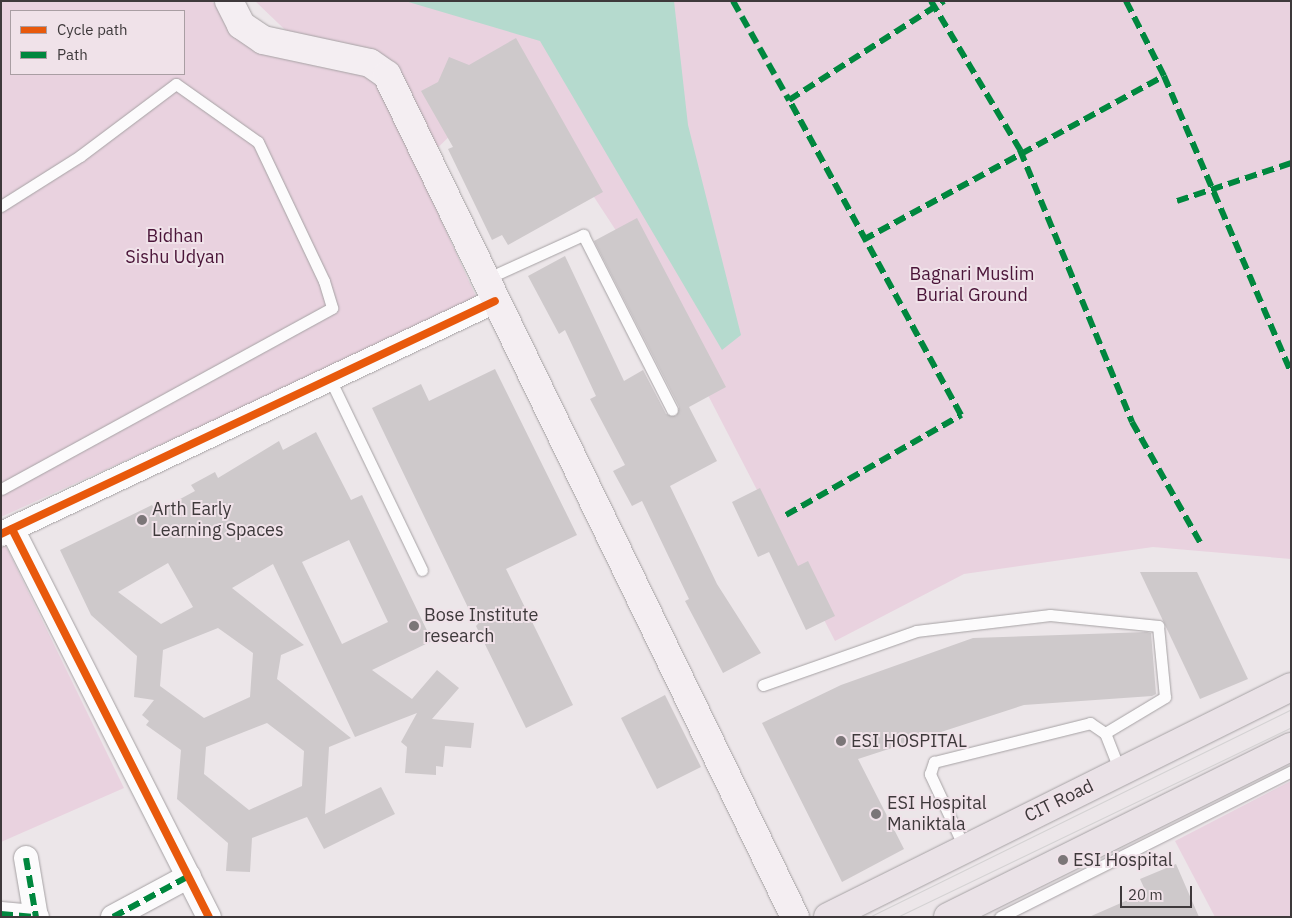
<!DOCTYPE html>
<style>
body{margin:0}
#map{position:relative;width:1292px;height:918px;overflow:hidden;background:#ece6e9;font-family:"IBM Plex Sans",sans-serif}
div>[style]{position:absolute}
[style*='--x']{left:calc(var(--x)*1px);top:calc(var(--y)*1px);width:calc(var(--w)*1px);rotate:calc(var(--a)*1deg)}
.green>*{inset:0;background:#e9d2df}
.water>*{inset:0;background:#b5dace}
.building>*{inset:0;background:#cec9cb}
.roads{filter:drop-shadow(0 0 1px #a6a2a4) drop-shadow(0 0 1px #a6a2a4)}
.lane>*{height:11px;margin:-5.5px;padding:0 5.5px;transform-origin:5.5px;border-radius:5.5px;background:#fcfbfc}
.street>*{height:24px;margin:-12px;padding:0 12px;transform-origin:12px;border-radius:12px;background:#fcfbfc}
.secondary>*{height:28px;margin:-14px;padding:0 14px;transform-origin:14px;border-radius:14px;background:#f4eef2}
.primary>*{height:28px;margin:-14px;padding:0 14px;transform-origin:14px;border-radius:14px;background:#eae2e7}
.tram>*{height:1px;margin:-0.5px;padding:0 0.5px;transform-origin:0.5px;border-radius:0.5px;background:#d4d2d3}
.quiet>*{height:6px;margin-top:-3px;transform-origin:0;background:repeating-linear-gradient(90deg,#00873e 0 12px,transparent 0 18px)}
.cycleway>*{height:8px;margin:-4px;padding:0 4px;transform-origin:4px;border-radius:4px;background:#e8590c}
.dots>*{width:14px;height:14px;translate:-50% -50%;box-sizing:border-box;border:2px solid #f0e2e9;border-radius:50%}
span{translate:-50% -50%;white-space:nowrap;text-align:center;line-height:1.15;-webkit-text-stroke:4px #f0e2e9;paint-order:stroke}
.park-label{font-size:18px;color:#4a1438}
.poi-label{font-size:18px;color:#3e393b}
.left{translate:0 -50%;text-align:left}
.street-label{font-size:18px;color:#3e393b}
.frame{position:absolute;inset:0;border:2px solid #3e393b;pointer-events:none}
.legend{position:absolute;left:10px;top:10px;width:175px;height:65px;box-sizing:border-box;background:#f0e2e9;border:1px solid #a99ea3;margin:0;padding:6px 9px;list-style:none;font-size:15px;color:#3e393b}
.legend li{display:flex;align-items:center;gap:10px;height:25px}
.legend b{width:25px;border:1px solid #a99ea3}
.scale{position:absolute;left:1120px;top:886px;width:72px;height:22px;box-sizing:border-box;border:2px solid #3e393b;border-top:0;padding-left:6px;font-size:15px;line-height:18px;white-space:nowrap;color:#3e393b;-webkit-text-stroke:4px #f0e2e9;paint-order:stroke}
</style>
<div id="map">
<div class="green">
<div style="clip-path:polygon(evenodd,1px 1px,210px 1px,302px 46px,255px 1px,1291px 1px,1291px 559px,1153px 547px,964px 574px,835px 641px,649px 281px,577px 171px,457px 129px,426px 159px,404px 139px,478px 301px,1px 517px,1px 1px,11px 11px,184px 11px,184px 74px,11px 74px,11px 11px)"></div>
<div style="clip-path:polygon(5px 544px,124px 788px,1px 842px,1px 546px)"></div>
<div style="clip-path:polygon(1291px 781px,1291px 917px,1215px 917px,1175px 841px)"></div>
</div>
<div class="water">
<div style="clip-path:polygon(405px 1px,674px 1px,688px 125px,741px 335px,722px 350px,540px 41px)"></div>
</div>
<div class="building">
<div style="clip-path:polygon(516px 38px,603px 192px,508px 245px,502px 235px,492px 240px,448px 149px,453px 147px,421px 91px,438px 82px,449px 57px,469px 65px)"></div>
<div style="clip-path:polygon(637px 218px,726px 387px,689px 407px,717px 461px,670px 486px,717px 584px,761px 653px,723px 673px,685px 601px,689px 599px,642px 501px,632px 506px,613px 471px,625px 465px,590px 399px,596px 396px,565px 330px,559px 334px,528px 276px,565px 256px,624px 381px,643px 370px,666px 414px,676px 416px,679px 407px,594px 241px)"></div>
<div style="clip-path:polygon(495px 369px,577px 535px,506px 569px,573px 705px,526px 728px,476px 626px,487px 614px,474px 620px,372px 408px,421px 384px,429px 401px)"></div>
<div style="clip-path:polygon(evenodd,316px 432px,351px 500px,362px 495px,432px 641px,372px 670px,412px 699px,437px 670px,459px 688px,432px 719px,474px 723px,471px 748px,445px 746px,443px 767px,436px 766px,436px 775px,405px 773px,407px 747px,401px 742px,417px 713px,355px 737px,273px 564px,232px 588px,304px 645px,281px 655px,277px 679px,351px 738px,329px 747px,325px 814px,381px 787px,395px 814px,324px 849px,307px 817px,252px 838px,250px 872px,226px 871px,228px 843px,177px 799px,181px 750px,146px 725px,149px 721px,142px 715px,154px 700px,134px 697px,137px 656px,91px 615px,60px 550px,152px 505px,156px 512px,195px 491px,191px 485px,215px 472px,218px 478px,279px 441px,283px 450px,316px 432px,349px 540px,388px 622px,342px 644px,302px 562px,349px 540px,316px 432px,168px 563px,193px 607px,161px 624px,118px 592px,168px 563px,316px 432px,218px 628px,253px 653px,250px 697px,204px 718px,160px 686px,163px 650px,218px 628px,316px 432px,267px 723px,304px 751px,302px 786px,249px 810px,204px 774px,206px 747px,267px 723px)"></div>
<div style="clip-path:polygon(760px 488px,798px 566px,808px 561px,835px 616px,806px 630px,769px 552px,758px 557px,732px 502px)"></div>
<div style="clip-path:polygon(1140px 572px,1197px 572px,1248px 679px,1200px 699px)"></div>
<div style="clip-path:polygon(1147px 632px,1151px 633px,1156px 694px,1152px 696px,1024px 705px,858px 759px,904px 849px,842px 882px,762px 723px,841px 685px,973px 638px)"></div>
<div style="clip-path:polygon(665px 695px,701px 767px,657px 789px,621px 718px)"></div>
<div style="clip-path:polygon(1176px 864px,1199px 917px,1089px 917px,1146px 892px,1140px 879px)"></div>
</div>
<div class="roads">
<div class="lane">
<div style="--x:1;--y:206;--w:93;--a:-32.3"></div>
<div style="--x:80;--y:156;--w:120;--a:-36.9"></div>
<div style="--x:176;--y:84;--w:100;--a:35.3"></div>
<div style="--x:258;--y:142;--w:154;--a:64.6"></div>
<div style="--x:324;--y:281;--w:28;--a:73"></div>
<div style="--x:332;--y:308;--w:377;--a:151.3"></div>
<div style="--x:486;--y:279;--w:107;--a:-24.4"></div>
<div style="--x:583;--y:235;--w:196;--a:63"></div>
<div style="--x:330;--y:379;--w:212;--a:64.3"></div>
<div style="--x:763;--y:685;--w:162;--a:-19.4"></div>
<div style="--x:916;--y:631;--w:135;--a:-6.8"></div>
<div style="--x:1050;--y:615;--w:109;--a:5.8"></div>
<div style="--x:1158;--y:626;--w:71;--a:84.4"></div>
<div style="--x:1165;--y:697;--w:70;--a:149"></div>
<div style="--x:964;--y:847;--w:81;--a:-115"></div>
<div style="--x:930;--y:774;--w:13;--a:-72"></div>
<div style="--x:934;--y:762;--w:161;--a:-14"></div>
<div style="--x:1090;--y:723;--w:18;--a:34"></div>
<div style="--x:1105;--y:733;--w:41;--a:68.5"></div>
<div style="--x:1000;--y:917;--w:326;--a:-26.6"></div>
</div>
<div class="street">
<div style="--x:12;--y:529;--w:435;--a:63.1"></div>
<div style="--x:1;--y:534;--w:546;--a:-25.25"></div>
<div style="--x:26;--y:858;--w:60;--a:80.4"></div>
<div style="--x:1;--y:914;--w:36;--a:5"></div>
<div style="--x:113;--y:917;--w:86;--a:-28.3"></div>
</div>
<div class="secondary">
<div style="--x:229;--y:1;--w:27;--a:63"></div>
<div style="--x:241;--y:25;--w:27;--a:34"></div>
<div style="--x:263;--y:40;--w:109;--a:12.1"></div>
<div style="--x:370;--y:63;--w:21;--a:35"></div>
<div style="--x:387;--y:75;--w:936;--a:64.15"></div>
</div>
<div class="primary">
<div style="--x:828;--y:917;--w:517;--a:-26.42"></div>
<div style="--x:948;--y:917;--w:383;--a:-26.4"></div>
</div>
</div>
<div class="tram">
<div style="--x:869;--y:917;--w:470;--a:-26.2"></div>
<div style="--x:897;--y:917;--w:437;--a:-25.7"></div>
</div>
<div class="quiet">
<div style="--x:733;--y:1;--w:114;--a:60.5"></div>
<div style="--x:931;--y:1;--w:174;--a:59.1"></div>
<div style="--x:1020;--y:150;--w:294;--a:67.6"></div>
<div style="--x:1132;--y:422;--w:138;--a:60.5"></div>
<div style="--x:1126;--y:1;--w:84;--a:63.1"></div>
<div style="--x:1177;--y:201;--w:120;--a:-18.4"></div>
<div style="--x:863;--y:240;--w:343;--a:-28.6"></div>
<div style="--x:1164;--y:76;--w:323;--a:66.8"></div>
<div style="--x:786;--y:515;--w:202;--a:-29.7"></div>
<div style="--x:961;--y:415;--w:359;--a:-118.6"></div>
<div style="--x:789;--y:100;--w:184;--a:-32.6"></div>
<div style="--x:26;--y:858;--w:60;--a:80.4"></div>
<div style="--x:1;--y:914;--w:36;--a:5"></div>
<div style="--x:113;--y:917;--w:86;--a:-28.3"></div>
</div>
<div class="cycleway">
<div style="--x:12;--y:529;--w:435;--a:63.1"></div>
<div style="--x:1;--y:534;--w:546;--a:-25.25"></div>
</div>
<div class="dots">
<div style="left:142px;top:520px;background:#7b7678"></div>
<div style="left:414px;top:626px;background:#7b7678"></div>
<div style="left:841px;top:741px;background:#7b7678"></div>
<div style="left:876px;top:814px;background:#7b7678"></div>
<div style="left:1063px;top:860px;background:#7b7678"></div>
</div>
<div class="park-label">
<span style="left:175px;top:247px">Bidhan<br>Sishu Udyan</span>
<span style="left:972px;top:285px">Bagnari Muslim<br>Burial Ground</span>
</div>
<div class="poi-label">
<span class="left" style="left:152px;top:520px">Arth Early<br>Learning Spaces</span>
<span class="left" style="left:424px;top:626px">Bose Institute<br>research</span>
<span class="left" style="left:851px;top:741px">ESI HOSPITAL</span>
<span class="left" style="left:887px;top:814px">ESI Hospital<br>Maniktala</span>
<span class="left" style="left:1073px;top:860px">ESI Hospital</span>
</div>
<div class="street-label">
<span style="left:1059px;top:801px;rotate:-26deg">CIT Road</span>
</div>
<div class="frame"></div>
<ul class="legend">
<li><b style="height:6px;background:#e8590c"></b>Cycle path</li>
<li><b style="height:6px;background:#00873e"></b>Path</li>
</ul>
<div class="scale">20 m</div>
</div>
